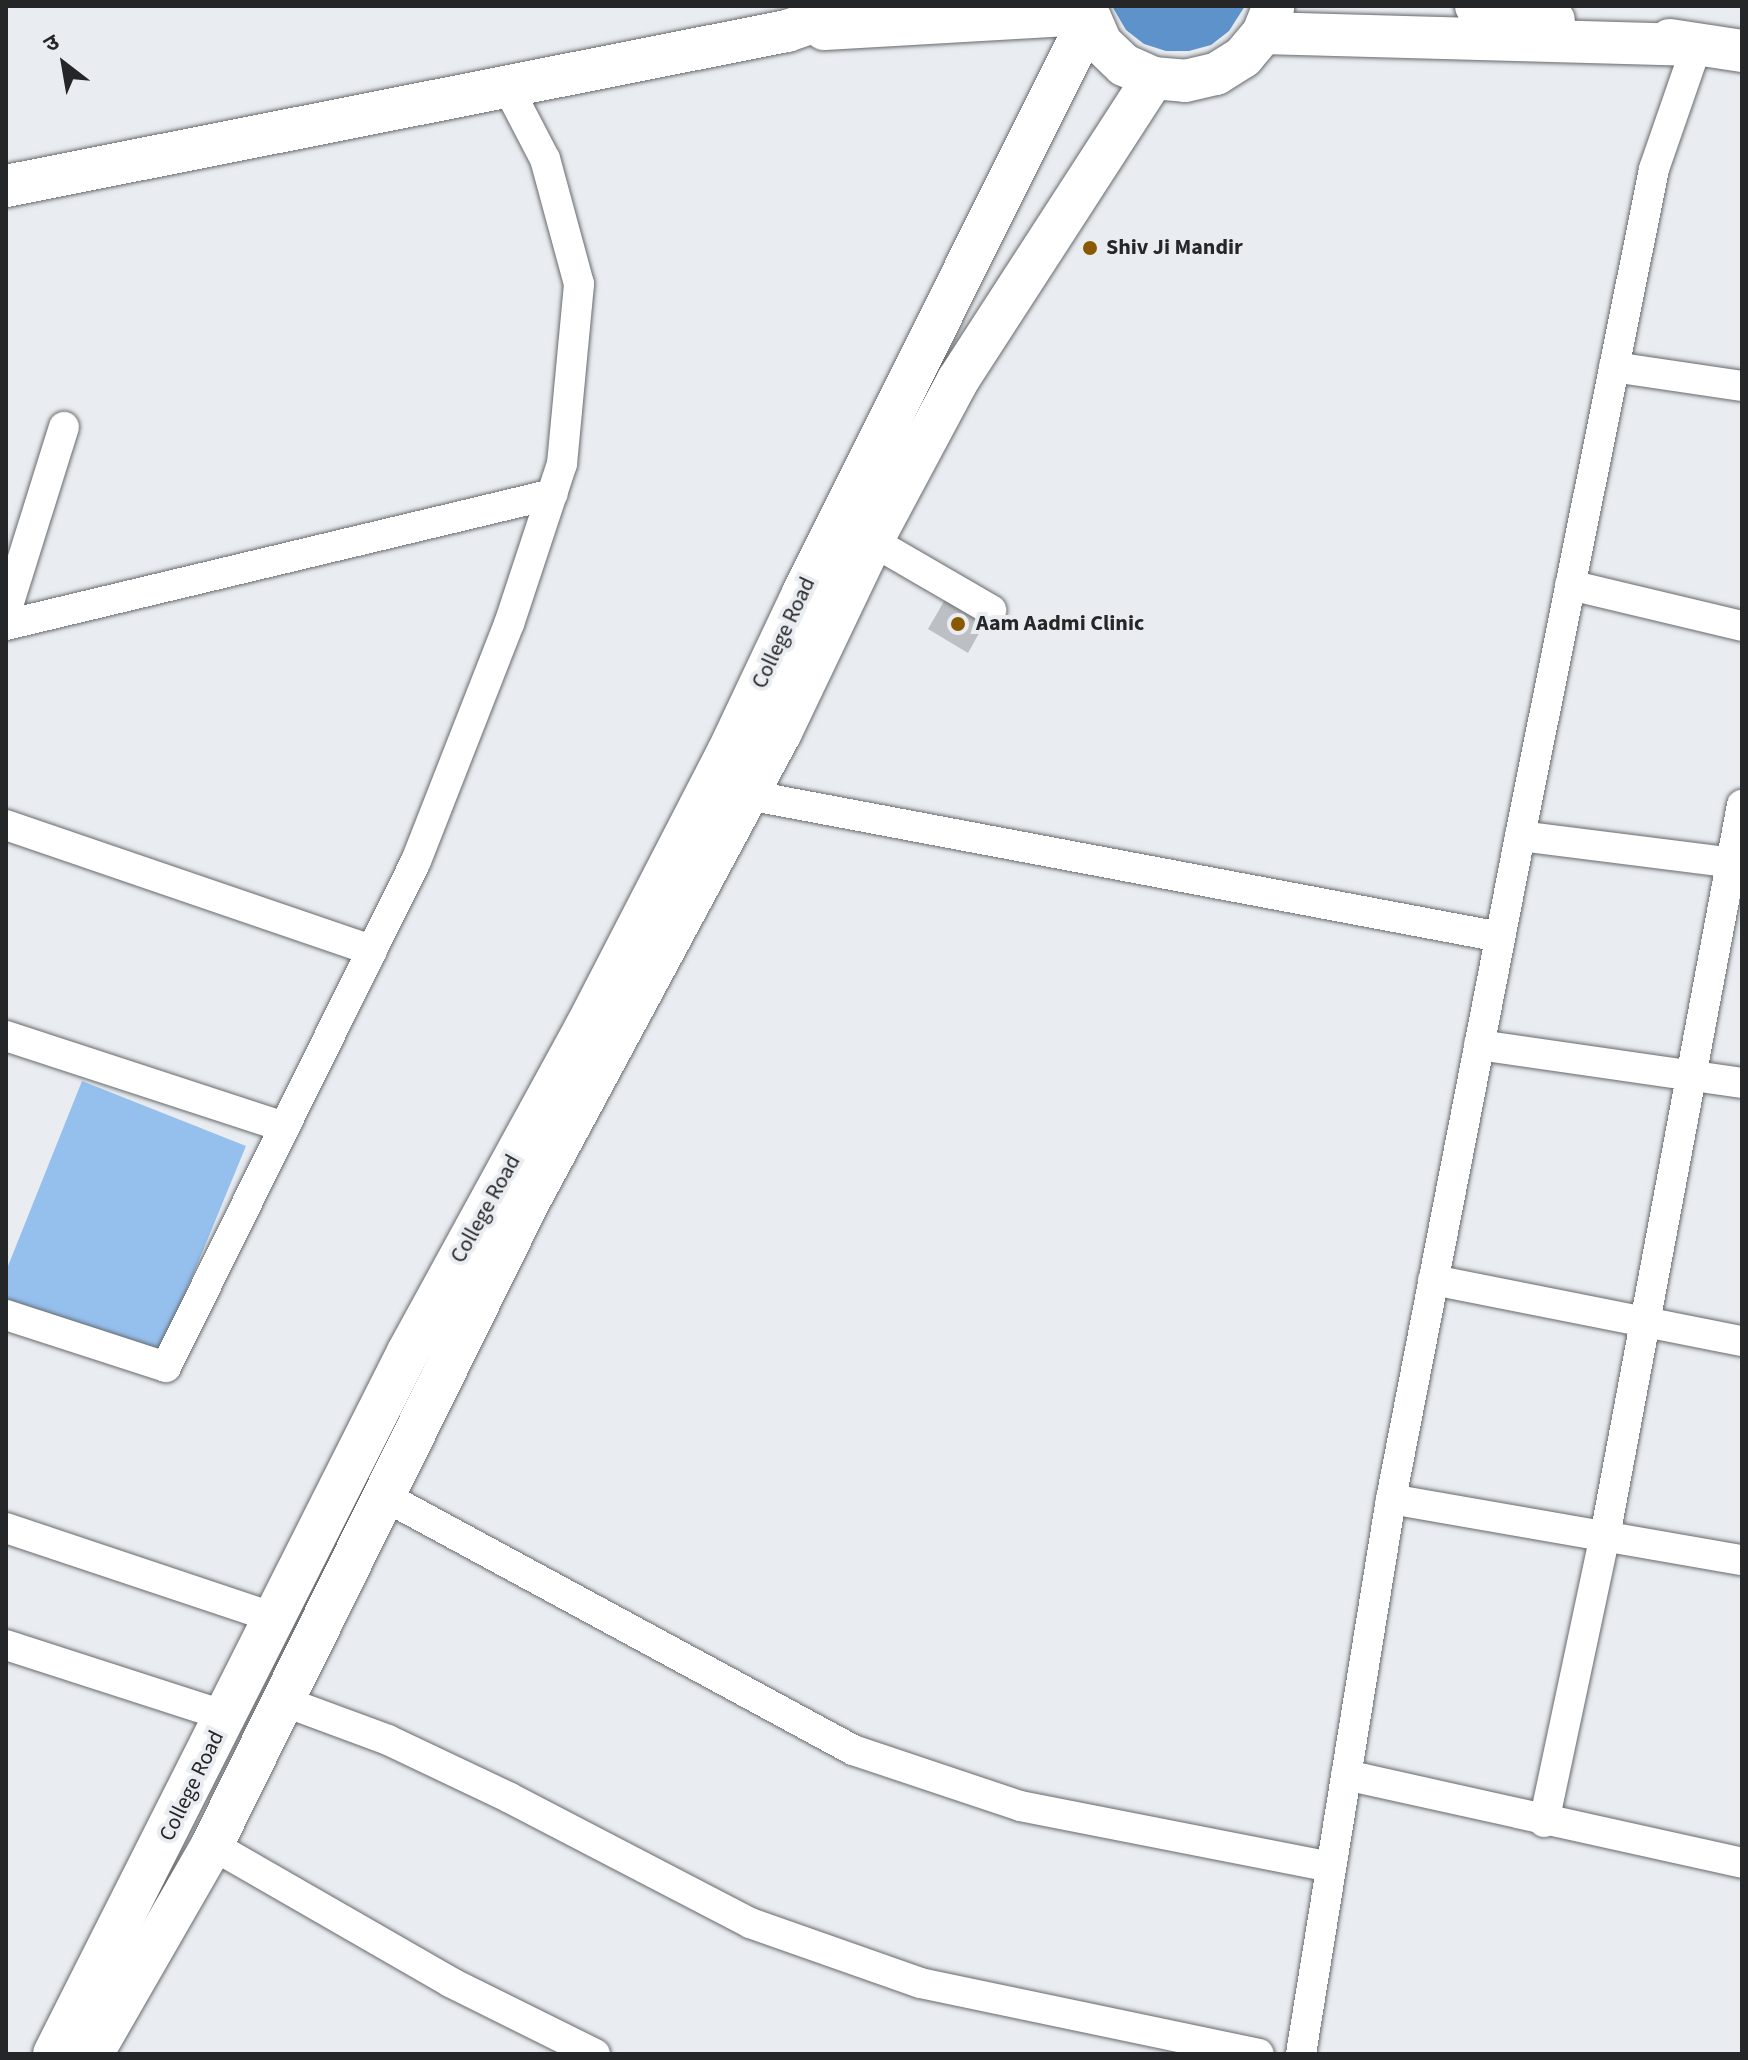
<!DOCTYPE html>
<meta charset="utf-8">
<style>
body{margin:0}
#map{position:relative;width:1748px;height:2060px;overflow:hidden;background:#e9edf1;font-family:"Source Sans 3","Noto Sans Devanagari",sans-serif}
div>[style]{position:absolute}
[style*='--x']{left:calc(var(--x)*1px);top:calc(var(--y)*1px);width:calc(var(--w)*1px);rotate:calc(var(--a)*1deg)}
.green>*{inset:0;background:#95c0ee}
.water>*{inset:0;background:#5d92ca}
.building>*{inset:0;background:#bcc0c4}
.roads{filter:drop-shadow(0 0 2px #676a6d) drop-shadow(0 0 2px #676a6d)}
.street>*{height:30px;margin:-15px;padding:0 15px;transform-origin:15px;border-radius:15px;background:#fff}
.secondary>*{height:42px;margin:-21px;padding:0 21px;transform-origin:21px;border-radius:21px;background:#fff}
.dots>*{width:22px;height:22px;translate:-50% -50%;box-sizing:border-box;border:4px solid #e9edf1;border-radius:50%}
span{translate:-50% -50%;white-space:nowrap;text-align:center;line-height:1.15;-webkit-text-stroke:8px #e9edf1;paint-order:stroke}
.poi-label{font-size:22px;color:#252628;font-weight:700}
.left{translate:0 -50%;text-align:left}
.street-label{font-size:22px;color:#252628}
.frame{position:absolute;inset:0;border:8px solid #252628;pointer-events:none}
.north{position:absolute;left:24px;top:24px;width:80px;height:80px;-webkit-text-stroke:6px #e9edf1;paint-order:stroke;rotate:329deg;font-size:22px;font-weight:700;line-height:32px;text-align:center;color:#252628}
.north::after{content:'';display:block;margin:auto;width:28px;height:36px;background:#252628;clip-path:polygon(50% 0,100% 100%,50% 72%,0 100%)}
</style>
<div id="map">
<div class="green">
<div style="clip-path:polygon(82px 1081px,246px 1146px,162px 1350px,6px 1299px,6px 1271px)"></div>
</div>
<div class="water">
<div style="clip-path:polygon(1112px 6px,1245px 6px,1229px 31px,1211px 45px,1189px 51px,1166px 51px,1144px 44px,1126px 30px)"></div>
</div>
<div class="building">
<div style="clip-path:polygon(947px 596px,987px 619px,968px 653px,928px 629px)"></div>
</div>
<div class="roads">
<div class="street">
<div style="--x:1614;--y:367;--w:129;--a:8.4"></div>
<div style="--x:872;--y:541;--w:138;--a:30.1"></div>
<div style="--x:1570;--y:585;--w:177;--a:13.4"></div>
<div style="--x:6;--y:612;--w:194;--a:-72.6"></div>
<div style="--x:6;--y:625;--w:562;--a:-13.47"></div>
<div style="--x:748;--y:795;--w:765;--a:10.69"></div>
<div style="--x:6;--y:825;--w:387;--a:18.9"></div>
<div style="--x:1520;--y:836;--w:224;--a:7.2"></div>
<div style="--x:6;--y:1036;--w:293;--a:18.1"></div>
<div style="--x:1479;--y:1045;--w:266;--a:8.2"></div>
<div style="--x:1433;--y:1280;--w:315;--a:11.2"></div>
<div style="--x:6;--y:1315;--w:168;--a:18"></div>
<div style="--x:166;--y:1367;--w:564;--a:-63.71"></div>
<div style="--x:416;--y:861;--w:255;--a:-68.6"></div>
<div style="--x:509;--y:624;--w:169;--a:-71.7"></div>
<div style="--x:562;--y:464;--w:181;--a:-84.6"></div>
<div style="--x:579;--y:284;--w:130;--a:-105.2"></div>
<div style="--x:545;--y:159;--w:82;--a:-117.5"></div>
<div style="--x:382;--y:1495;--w:536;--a:28.43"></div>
<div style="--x:853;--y:1750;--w:176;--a:18.5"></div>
<div style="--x:1020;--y:1806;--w:317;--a:11.1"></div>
<div style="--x:1391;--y:1499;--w:356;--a:9.9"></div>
<div style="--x:6;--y:1528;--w:284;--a:18.5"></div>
<div style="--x:6;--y:1645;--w:231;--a:17.9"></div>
<div style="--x:280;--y:1700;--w:115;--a:20.3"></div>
<div style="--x:388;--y:1740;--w:135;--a:25.4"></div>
<div style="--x:510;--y:1798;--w:271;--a:27.5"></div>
<div style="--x:750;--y:1923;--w:180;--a:19.4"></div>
<div style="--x:920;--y:1983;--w:346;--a:11.8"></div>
<div style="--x:1346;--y:1775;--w:406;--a:12.5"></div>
<div style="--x:1544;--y:1822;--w:292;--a:-78"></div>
<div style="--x:1605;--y:1536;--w:744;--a:-79.39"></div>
<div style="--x:212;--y:1845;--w:275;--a:29.9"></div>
<div style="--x:450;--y:1982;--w:162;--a:26.4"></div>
<div style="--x:1301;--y:2054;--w:562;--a:-80.79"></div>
<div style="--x:1391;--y:1499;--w:675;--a:-78.99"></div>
<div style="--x:1520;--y:836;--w:680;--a:-78.64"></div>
<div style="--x:1654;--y:169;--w:131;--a:-70.9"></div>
</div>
<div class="secondary">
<div style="--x:1085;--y:6;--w:40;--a:66.6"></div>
<div style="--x:1101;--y:43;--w:32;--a:44"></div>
<div style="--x:1124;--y:65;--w:32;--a:24"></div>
<div style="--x:1153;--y:78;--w:32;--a:5"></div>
<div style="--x:1185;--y:81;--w:32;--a:-13"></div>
<div style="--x:1216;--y:74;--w:32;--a:-32"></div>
<div style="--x:1243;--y:57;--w:31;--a:-50"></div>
<div style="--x:1263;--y:33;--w:27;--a:-68"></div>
<div style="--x:1476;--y:6;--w:79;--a:10.2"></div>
<div style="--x:824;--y:29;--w:262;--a:-3.3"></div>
<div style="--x:1263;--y:33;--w:434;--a:1.6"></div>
<div style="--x:1670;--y:40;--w:73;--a:8.7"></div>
<div style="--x:6;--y:186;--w:796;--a:-11.23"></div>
<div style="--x:787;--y:31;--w:76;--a:-19.1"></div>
<div style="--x:54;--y:2054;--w:786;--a:-63.24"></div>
<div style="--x:408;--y:1352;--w:371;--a:-61.3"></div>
<div style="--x:586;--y:1027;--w:309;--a:-62.7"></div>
<div style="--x:728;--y:752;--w:176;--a:-64.7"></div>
<div style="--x:803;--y:593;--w:640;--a:-63.47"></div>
<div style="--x:92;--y:2054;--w:241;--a:-60.1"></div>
<div style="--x:212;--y:1845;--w:716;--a:-63.79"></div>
<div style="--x:528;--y:1203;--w:535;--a:-61.76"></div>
<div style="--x:781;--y:732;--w:212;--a:-64.5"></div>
<div style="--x:872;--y:541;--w:183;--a:-61.9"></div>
<div style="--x:958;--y:380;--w:359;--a:-57.1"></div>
</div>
</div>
<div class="dots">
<div style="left:1090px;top:248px;background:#8b5802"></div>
<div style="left:958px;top:624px;background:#8b5802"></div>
</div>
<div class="poi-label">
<span class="left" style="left:1106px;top:248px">Shiv Ji Mandir</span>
<span class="left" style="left:976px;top:624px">Aam Aadmi Clinic</span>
</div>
<div class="street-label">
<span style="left:784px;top:633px;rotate:-65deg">College Road</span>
<span style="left:486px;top:1209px;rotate:-61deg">College Road</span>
<span style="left:192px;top:1786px;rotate:-64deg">College Road</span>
</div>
<div class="frame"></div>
<div class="north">उ</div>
</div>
